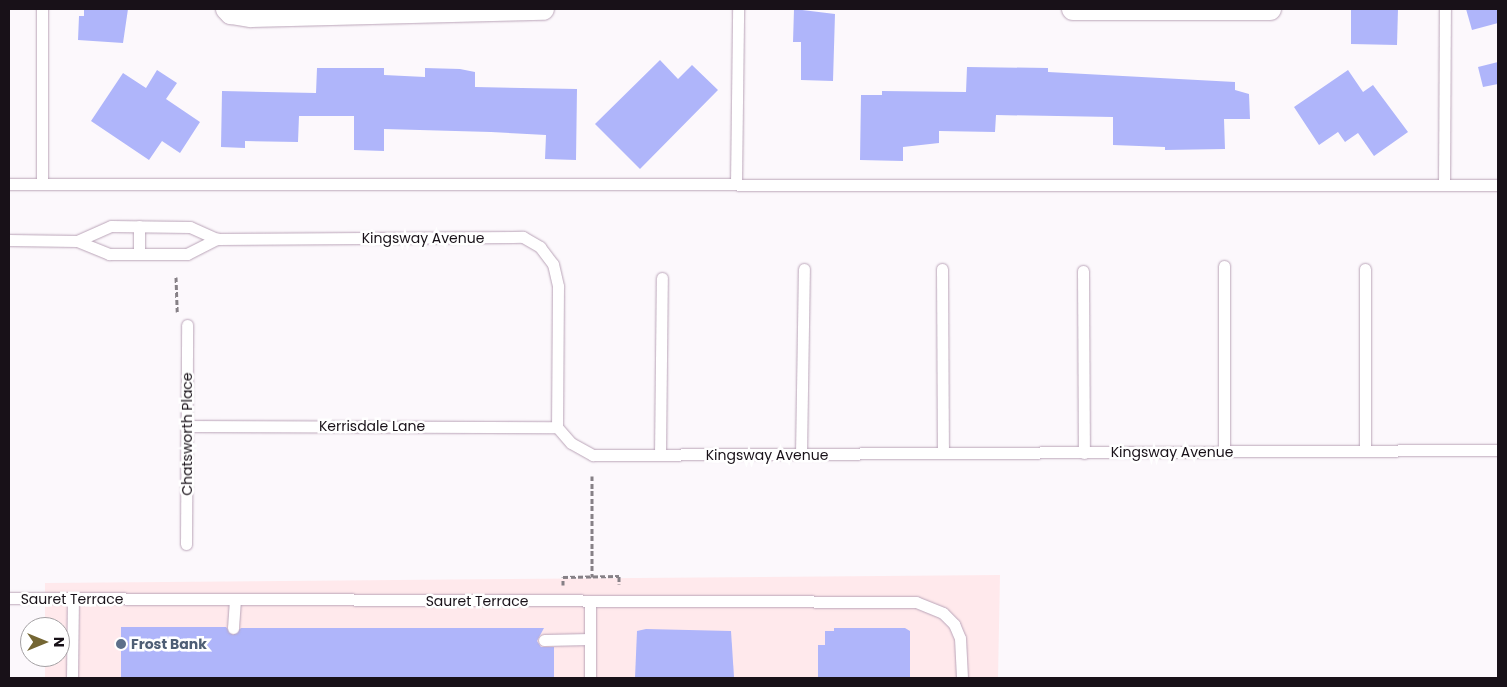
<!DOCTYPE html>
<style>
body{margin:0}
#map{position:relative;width:1507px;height:687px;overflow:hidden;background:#fcf8fc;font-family:Poppins,sans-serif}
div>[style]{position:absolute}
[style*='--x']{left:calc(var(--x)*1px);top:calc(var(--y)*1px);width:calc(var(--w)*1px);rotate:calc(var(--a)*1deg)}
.commercial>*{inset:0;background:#ffe9ec}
.building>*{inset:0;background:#afb5fa}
.path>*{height:3px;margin-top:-1.5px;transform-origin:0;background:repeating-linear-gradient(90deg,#868086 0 5px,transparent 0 7.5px)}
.roads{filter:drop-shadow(0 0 1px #baa4b8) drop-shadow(0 0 1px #baa4b8)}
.lane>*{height:11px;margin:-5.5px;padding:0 5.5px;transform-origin:5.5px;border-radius:5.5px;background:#fff}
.street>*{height:22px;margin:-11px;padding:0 11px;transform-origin:11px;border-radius:11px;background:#fff}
.dots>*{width:14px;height:14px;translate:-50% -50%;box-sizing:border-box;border:2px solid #fff;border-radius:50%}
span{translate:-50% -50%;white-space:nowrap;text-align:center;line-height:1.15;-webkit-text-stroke:5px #fff;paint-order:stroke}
.street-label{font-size:14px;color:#181118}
.service-label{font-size:14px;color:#4e5e75;font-weight:700}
.left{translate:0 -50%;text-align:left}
.frame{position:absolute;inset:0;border:10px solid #181118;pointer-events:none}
.north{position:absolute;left:20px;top:617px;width:50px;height:50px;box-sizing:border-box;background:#fff;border:1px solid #a3a0a3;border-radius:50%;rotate:90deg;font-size:14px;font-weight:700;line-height:20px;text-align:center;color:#181118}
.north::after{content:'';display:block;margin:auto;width:18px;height:22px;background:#746633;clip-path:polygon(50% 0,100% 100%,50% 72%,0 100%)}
</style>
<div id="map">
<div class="commercial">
<div style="clip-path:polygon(1000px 575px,998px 678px,45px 678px,45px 657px,60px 657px,60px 627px,45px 627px,45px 583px)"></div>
</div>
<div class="building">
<div style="clip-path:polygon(84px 9px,128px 9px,123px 43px,78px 40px,79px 16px,84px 16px)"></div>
<div style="clip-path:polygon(794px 9px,835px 14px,833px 81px,801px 80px,801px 42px,793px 42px)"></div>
<div style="clip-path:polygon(1351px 9px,1398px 9px,1397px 45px,1351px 44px)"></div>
<div style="clip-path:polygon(1466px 9px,1498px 9px,1498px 23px,1472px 30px)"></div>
<div style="clip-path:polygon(660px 60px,678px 79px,692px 65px,718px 90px,640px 169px,595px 124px)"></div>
<div style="clip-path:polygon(1498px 62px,1498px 84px,1483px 87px,1478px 67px)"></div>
<div style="clip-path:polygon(967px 67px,1048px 68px,1048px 72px,1235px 82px,1235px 90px,1249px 94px,1250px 119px,1224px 119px,1225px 149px,1165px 150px,1165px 147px,1113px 145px,1113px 117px,996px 115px,995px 132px,939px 131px,939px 143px,903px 147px,903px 161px,860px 160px,861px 95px,882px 95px,882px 91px,966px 92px)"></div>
<div style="clip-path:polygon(317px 68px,384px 68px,384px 75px,425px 77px,425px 68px,460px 69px,475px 72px,475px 87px,577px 89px,576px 160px,545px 159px,546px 135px,491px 132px,384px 129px,384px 151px,354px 150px,354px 116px,299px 116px,298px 142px,245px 141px,245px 148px,221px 147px,222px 91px,316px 93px)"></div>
<div style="clip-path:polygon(157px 70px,177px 83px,166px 99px,200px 122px,180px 153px,162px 141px,149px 160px,91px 121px,123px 73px,146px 88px)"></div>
<div style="clip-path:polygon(1348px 70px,1363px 92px,1373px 85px,1408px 132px,1374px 156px,1358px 133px,1345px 142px,1338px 132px,1319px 145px,1294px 107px)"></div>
<div style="clip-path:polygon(121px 627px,226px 627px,233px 635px,241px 628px,544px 628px,537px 641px,541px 647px,554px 647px,554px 678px,121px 678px)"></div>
<div style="clip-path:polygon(834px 628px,905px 628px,910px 631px,910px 678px,818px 678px,818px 645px,825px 645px,825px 631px,834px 631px)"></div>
<div style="clip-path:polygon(646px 629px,731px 631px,734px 677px,635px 678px,637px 631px)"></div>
</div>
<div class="path">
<div style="--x:176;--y:277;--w:35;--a:88"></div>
<div style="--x:592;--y:476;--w:101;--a:90"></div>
<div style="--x:563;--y:585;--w:8;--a:-90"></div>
<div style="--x:563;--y:577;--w:56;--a:-1"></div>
<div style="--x:619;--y:576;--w:8;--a:90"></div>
</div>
<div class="roads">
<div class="lane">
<div style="--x:42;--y:9;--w:175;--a:90"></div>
<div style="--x:9;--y:184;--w:1489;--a:0.04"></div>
<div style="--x:736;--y:184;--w:175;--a:-89.3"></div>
<div style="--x:1444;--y:185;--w:176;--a:-89.7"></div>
<div style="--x:9;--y:240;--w:68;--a:0.8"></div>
<div style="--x:77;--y:241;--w:35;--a:22"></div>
<div style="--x:109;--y:254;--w:78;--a:0"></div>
<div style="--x:187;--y:254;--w:34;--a:-27"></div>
<div style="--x:77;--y:241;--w:37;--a:-24"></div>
<div style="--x:111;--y:226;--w:79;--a:0.7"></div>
<div style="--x:190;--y:227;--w:30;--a:24"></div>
<div style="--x:217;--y:239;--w:306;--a:-0.4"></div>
<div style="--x:523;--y:237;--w:20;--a:30"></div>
<div style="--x:540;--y:247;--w:21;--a:53"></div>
<div style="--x:553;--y:264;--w:23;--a:77"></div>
<div style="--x:558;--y:286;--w:141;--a:90.4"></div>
<div style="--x:557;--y:427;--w:21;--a:49"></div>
<div style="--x:571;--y:443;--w:25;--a:29"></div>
<div style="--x:593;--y:455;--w:905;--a:-0.32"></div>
<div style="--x:139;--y:254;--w:28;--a:-90"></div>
<div style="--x:942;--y:269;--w:184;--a:89.7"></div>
<div style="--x:1365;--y:269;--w:182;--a:90"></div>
<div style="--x:1083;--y:271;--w:182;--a:89.7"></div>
<div style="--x:187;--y:426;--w:370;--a:0.2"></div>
<div style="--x:1224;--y:452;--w:186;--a:-90"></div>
<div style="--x:801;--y:454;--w:185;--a:-89.1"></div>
<div style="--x:660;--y:455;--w:177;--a:-89.4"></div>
<div style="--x:186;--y:544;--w:219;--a:-89.7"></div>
<div style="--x:9;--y:598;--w:907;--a:0.25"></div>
<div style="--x:916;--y:602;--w:29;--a:22"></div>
<div style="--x:943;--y:613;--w:16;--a:45"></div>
<div style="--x:954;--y:624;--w:15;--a:67"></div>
<div style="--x:960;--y:638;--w:40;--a:87.1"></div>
<div style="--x:590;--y:602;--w:76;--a:90"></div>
<div style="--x:233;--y:628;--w:28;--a:-86"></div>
<div style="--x:544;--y:640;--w:46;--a:-1.2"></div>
<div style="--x:72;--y:678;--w:79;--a:-89.3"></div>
</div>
<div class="street">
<div style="--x:227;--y:9;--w:6;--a:45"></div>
<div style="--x:231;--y:13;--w:20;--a:9"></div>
<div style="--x:251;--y:16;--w:292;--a:-1.4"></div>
<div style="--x:1073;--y:9;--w:197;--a:0"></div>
</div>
</div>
<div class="dots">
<div style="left:121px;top:644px;background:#5c6f8a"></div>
</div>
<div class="street-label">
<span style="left:423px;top:238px">Kingsway Avenue</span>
<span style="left:372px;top:426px">Kerrisdale Lane</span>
<span style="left:187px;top:434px;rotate:-90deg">Chatsworth Place</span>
<span style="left:1172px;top:452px">Kingsway Avenue</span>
<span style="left:767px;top:455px">Kingsway Avenue</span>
<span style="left:72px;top:599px">Sauret Terrace</span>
<span style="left:477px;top:601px">Sauret Terrace</span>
</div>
<div class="service-label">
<span class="left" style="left:131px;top:644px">Frost Bank</span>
</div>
<div class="frame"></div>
<div class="north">N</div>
</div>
